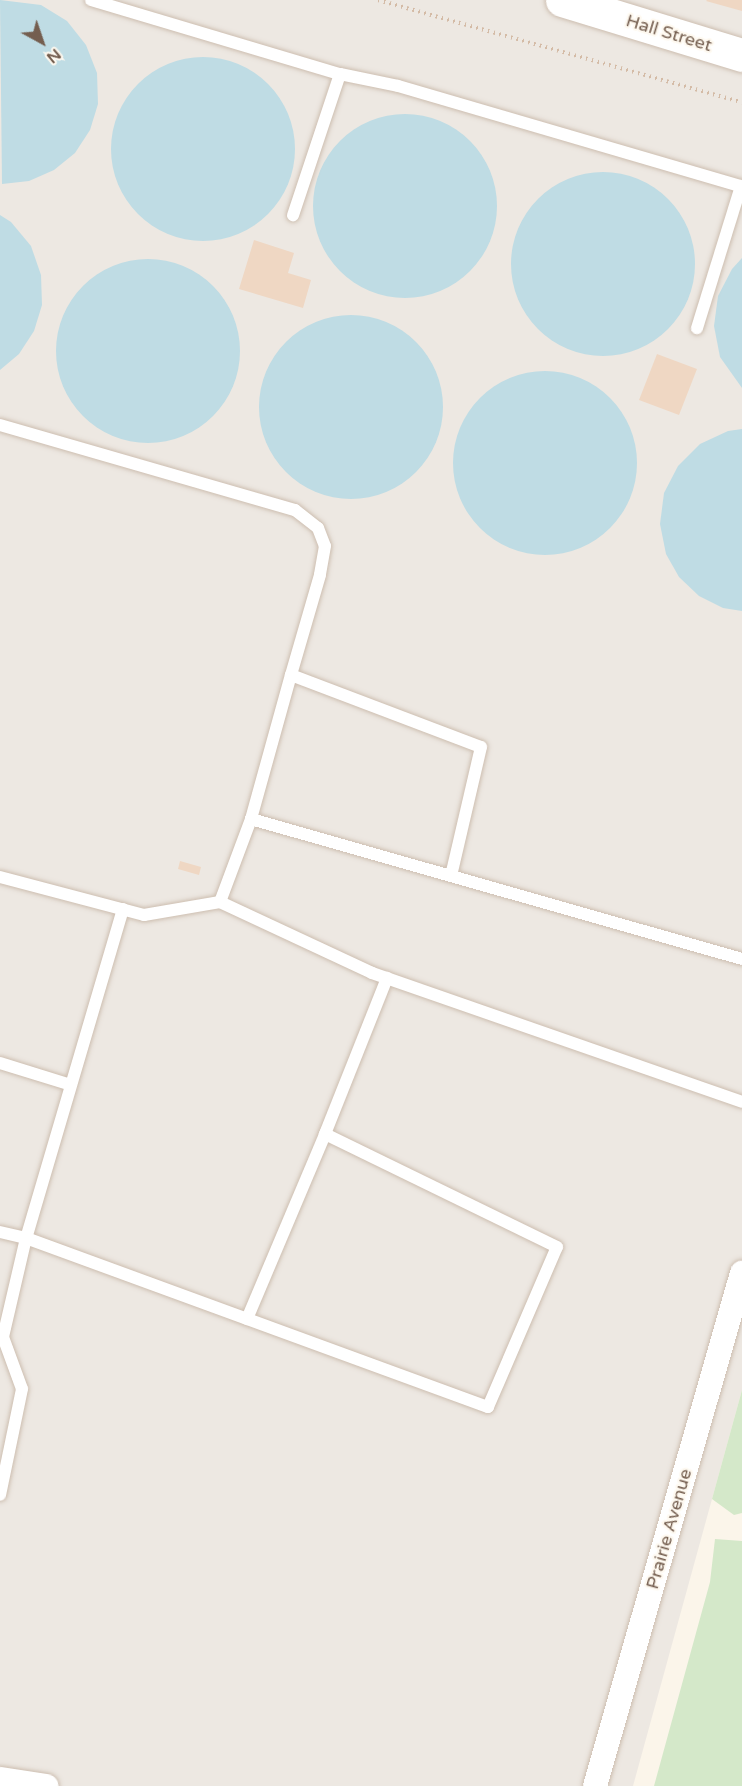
<!DOCTYPE html>
<style>
body{margin:0}
#map{position:relative;width:742px;height:1786px;overflow:hidden;background:#fbf5ea;font-family:"Varela Round",sans-serif}
div>[style]{position:absolute}
[style*='--x']{left:calc(var(--x)*1px);top:calc(var(--y)*1px);width:calc(var(--w)*1px);rotate:calc(var(--a)*1deg)}
.industrial>*{inset:0;background:#ede8e2}
.green>*{inset:0;background:#d4e8c9}
.water>*{inset:0;background:#bfdce4}
.round{border-radius:50%}
.building>*{inset:0;background:#efd7c3}
.path>*{height:4px;margin-top:-2px;transform-origin:0;background:repeating-linear-gradient(90deg,#d4bba6 0 1.5px,transparent 0 6px)}
.roads{filter:drop-shadow(0 0 2px #cdbeb0) drop-shadow(0 0 2px #cdbeb0)}
.lane>*{height:12px;margin:-6px;padding:0 6px;transform-origin:6px;border-radius:6px;background:#fff}
.street>*{height:24px;margin:-12px;padding:0 12px;transform-origin:12px;border-radius:12px;background:#fff}
.secondary>*{height:33px;margin:-16.5px;padding:0 16.5px;transform-origin:16.5px;border-radius:16.5px;background:#fff}
span{translate:-50% -50%;white-space:nowrap;text-align:center;line-height:1.15;-webkit-text-stroke:4.5px #fef9f0;paint-order:stroke}
.street-label{font-size:18px;color:#745e4f}
.north{position:absolute;left:12px;top:12px;width:60px;height:60px;-webkit-text-stroke:4px #fef9f0;paint-order:stroke;rotate:140deg;font-size:16px;font-weight:700;line-height:24px;text-align:center;color:#745e4f}
.north::after{content:'';display:block;margin:auto;width:21px;height:27px;background:#745e4f;clip-path:polygon(50% 0,100% 100%,50% 72%,0 100%)}
</style>
<div id="map">
<div class="industrial">
<div style="clip-path:polygon(0 0,742px 0,742px 1390px,633px 1786px,0 1786px)"></div>
</div>
<div class="green">
<div style="clip-path:polygon(742px 1390px,742px 1513px,734px 1515px,712px 1499px)"></div>
<div style="clip-path:polygon(715px 1539px,742px 1541px,742px 1786px,654px 1786px,710px 1582px)"></div>
</div>
<div class="water">
<div style="clip-path:polygon(0 0,41px 5px,67px 21px,86px 45px,97px 73px,98px 104px,90px 130px,75px 153px,54px 170px,29px 181px,2px 184px)"></div>
<div class="round" style="left:111px;top:57px;width:184px;height:184px"></div>
<div class="round" style="left:313px;top:114px;width:184px;height:184px"></div>
<div class="round" style="left:511px;top:172px;width:184px;height:184px"></div>
<div style="clip-path:polygon(0 215px,11px 222px,31px 246px,41px 275px,42px 305px,34px 331px,19px 354px,0 370px)"></div>
<div style="clip-path:polygon(742px 258px,742px 388px,720px 357px,714px 326px,718px 296px,732px 269px)"></div>
<div class="round" style="left:56px;top:259px;width:184px;height:184px"></div>
<div class="round" style="left:259px;top:315px;width:184px;height:184px"></div>
<div class="round" style="left:453px;top:371px;width:184px;height:184px"></div>
<div style="clip-path:polygon(742px 429px,742px 611px,723px 608px,699px 596px,679px 577px,666px 554px,660px 524px,664px 493px,678px 466px,700px 444px,728px 431px)"></div>
</div>
<div class="building">
<div style="clip-path:polygon(707px 0,742px 0,742px 11px,706px 1px)"></div>
<div style="clip-path:polygon(254px 240px,294px 253px,288px 273px,311px 280px,303px 308px,239px 289px)"></div>
<div style="clip-path:polygon(657px 354px,697px 369px,679px 415px,639px 400px)"></div>
<div style="clip-path:polygon(180px 861px,201px 867px,199px 875px,178px 869px)"></div>
</div>
<div class="path">
<div style="--x:378;--y:0;--w:378;--a:15.7"></div>
</div>
<div class="roads">
<div class="lane">
<div style="--x:91;--y:0;--w:260;--a:16.6"></div>
<div style="--x:340;--y:74;--w:149;--a:108.4"></div>
<div style="--x:340;--y:74;--w:59;--a:11.7"></div>
<div style="--x:398;--y:86;--w:357;--a:16.3"></div>
<div style="--x:741;--y:186;--w:149;--a:107.2"></div>
<div style="--x:0;--y:425;--w:307;--a:16.1"></div>
<div style="--x:295;--y:510;--w:29;--a:38"></div>
<div style="--x:318;--y:528;--w:19;--a:69"></div>
<div style="--x:325;--y:546;--w:29;--a:100"></div>
<div style="--x:320;--y:575;--w:104;--a:106.2"></div>
<div style="--x:251;--y:819;--w:149;--a:-74.5"></div>
<div style="--x:291;--y:675;--w:203;--a:20.8"></div>
<div style="--x:481;--y:747;--w:132;--a:103.1"></div>
<div style="--x:0;--y:877;--w:149;--a:14.8"></div>
<div style="--x:144;--y:915;--w:77;--a:-9.7"></div>
<div style="--x:220;--y:902;--w:168;--a:25"></div>
<div style="--x:372;--y:973;--w:392;--a:19.2"></div>
<div style="--x:220;--y:902;--w:89;--a:-69.5"></div>
<div style="--x:251;--y:819;--w:511;--a:15.91"></div>
<div style="--x:123;--y:909;--w:343;--a:106.4"></div>
<div style="--x:26;--y:1238;--w:492;--a:20.1"></div>
<div style="--x:488;--y:1407;--w:174;--a:-66.7"></div>
<div style="--x:557;--y:1247;--w:258;--a:-154"></div>
<div style="--x:325;--y:1134;--w:168;--a:-68.3"></div>
<div style="--x:0;--y:1063;--w:74;--a:17.2"></div>
<div style="--x:0;--y:1232;--w:27;--a:13"></div>
<div style="--x:26;--y:1238;--w:102;--a:103.1"></div>
<div style="--x:3;--y:1337;--w:55;--a:69.9"></div>
<div style="--x:22;--y:1389;--w:108;--a:101.7"></div>
<div style="--x:247;--y:1319;--w:201;--a:-67.1"></div>
</div>
<div class="street">
<div style="--x:0;--y:1779;--w:47;--a:8.7"></div>
<div style="--x:595;--y:1786;--w:534;--a:-74.01"></div>
</div>
<div class="secondary">
<div style="--x:562;--y:0;--w:188;--a:17"></div>
</div>
</div>
<div class="street-label">
<span style="left:669px;top:33px;rotate:17deg">Hall Street</span>
<span style="left:669px;top:1529px;rotate:-74deg">Prairie Avenue</span>
</div>
<div class="north">N</div>
</div>
